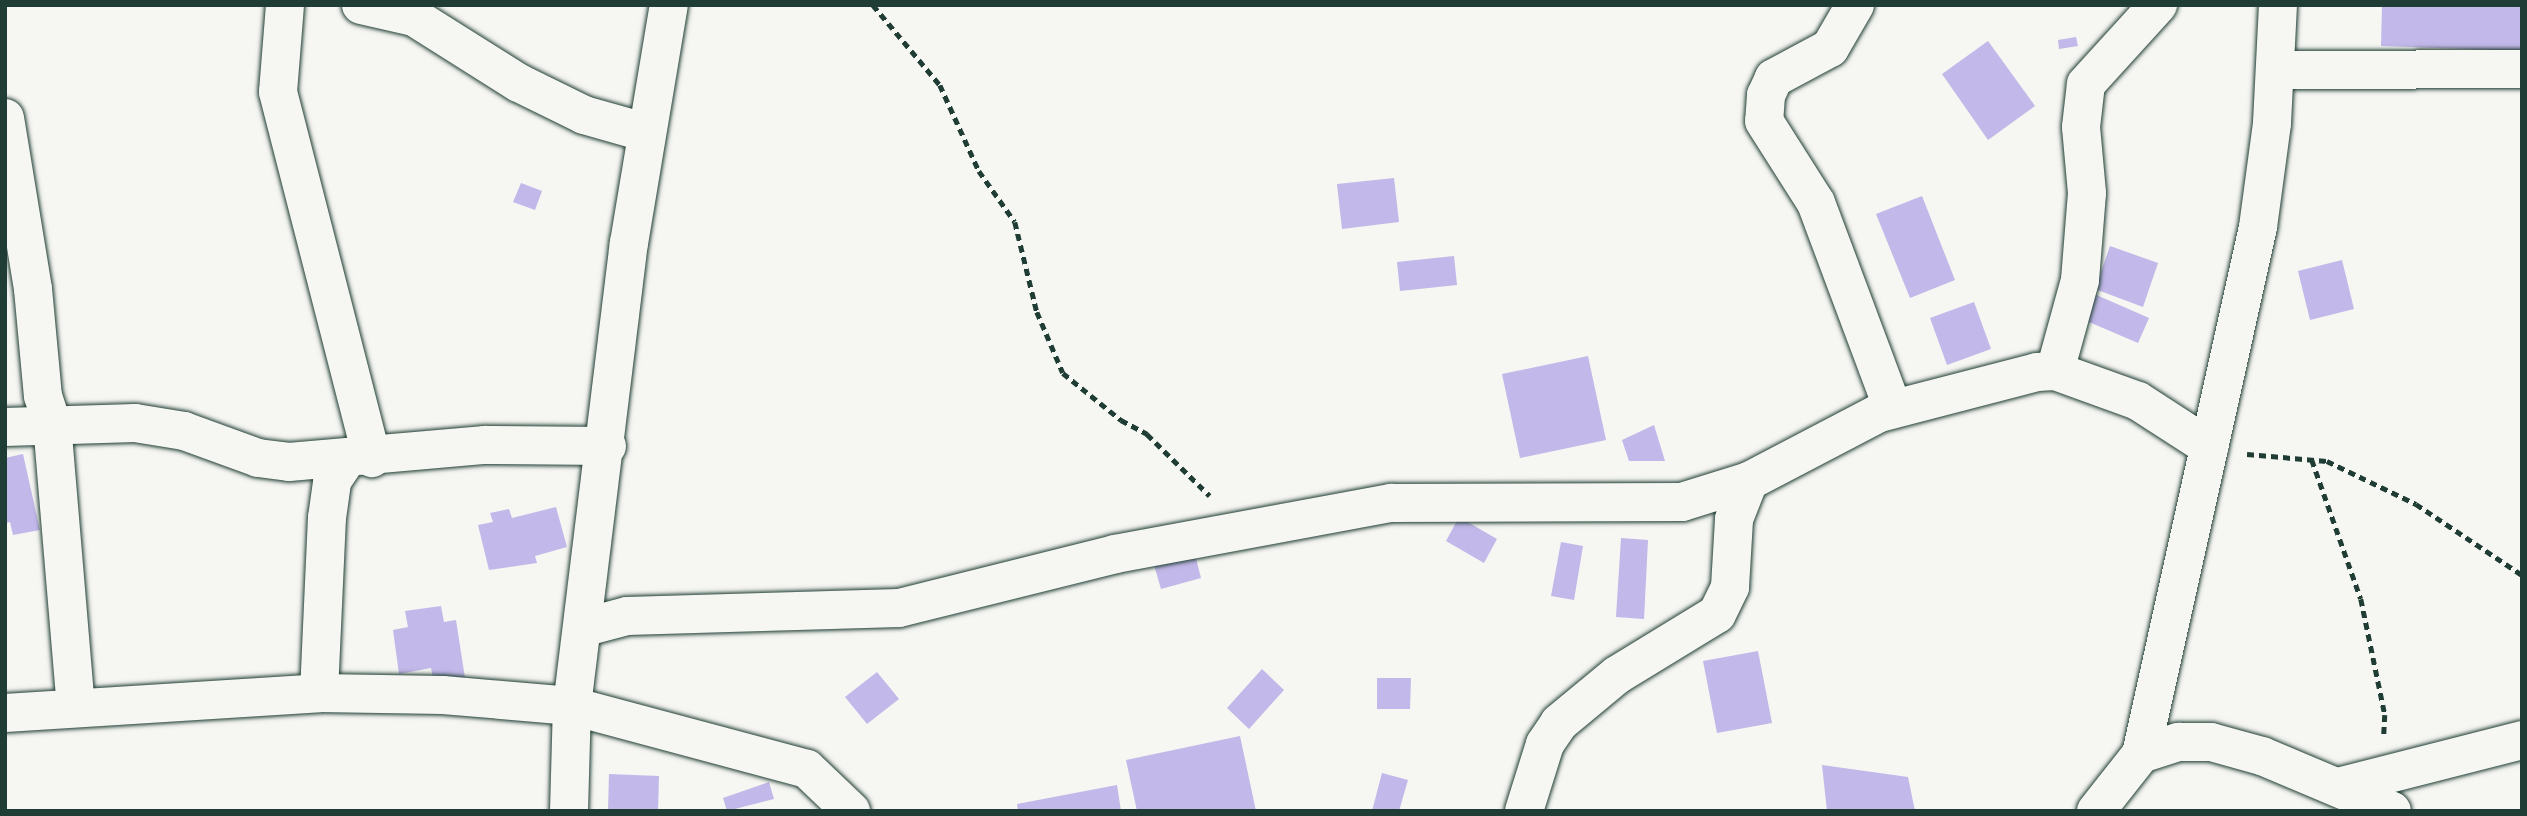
<!DOCTYPE html>
<style>
body{margin:0}
#map{position:relative;width:2527px;height:816px;overflow:hidden;background:#f6f6f2;font-family:Itim,sans-serif}
div>[style]{position:absolute}
[style*='--x']{left:calc(var(--x)*1px);top:calc(var(--y)*1px);width:calc(var(--w)*1px);rotate:calc(var(--a)*1deg)}
.building>*{inset:0;background:#c2b8e9}
.path>*{height:4.5px;margin-top:-2.25px;transform-origin:0;background:repeating-linear-gradient(90deg,#1f3d34 0 7px,transparent 0 12px)}
.roads{filter:drop-shadow(0 0 2px #1f3d34) drop-shadow(0 0 2px #1f3d34)}
.street>*{height:38px;margin:-19px;padding:0 19px;transform-origin:19px;border-radius:19px;background:#f6f6f2}
span{translate:-50% -50%;white-space:nowrap;text-align:center;line-height:1.15;-webkit-text-stroke:5px #f6f6f2;paint-order:stroke}
.frame{position:absolute;inset:0;border:7px solid #1f3d34;pointer-events:none}
</style>
<div id="map">
<div class="building">
<div style="clip-path:polygon(2382px 5px,2522px 5px,2522px 51px,2381px 46px)"></div>
<div style="clip-path:polygon(2076px 37px,2078px 46px,2059px 49px,2058px 40px)"></div>
<div style="clip-path:polygon(1988px 41px,2035px 106px,1988px 140px,1942px 74px)"></div>
<div style="clip-path:polygon(1394px 178px,1399px 222px,1342px 229px,1337px 184px)"></div>
<div style="clip-path:polygon(521px 183px,542px 191px,535px 210px,513px 202px)"></div>
<div style="clip-path:polygon(1922px 196px,1955px 280px,1910px 298px,1876px 214px)"></div>
<div style="clip-path:polygon(2110px 246px,2158px 263px,2143px 307px,2095px 289px)"></div>
<div style="clip-path:polygon(1454px 256px,1457px 285px,1400px 291px,1397px 262px)"></div>
<div style="clip-path:polygon(2342px 260px,2354px 309px,2310px 320px,2298px 271px)"></div>
<div style="clip-path:polygon(2092px 293px,2149px 318px,2138px 343px,2082px 319px)"></div>
<div style="clip-path:polygon(1974px 302px,1991px 349px,1947px 365px,1930px 318px)"></div>
<div style="clip-path:polygon(1588px 356px,1606px 440px,1520px 458px,1502px 374px)"></div>
<div style="clip-path:polygon(1654px 425px,1665px 461px,1629px 461px,1622px 440px)"></div>
<div style="clip-path:polygon(23px 454px,40px 530px,13px 535px,10px 522px,5px 523px,5px 458px)"></div>
<div style="clip-path:polygon(556px 507px,567px 547px,535px 556px,537px 563px,489px 570px,478px 525px,493px 522px,490px 513px,509px 509px,512px 518px)"></div>
<div style="clip-path:polygon(1459px 517px,1497px 539px,1484px 563px,1446px 541px)"></div>
<div style="clip-path:polygon(1621px 538px,1648px 540px,1644px 619px,1616px 617px)"></div>
<div style="clip-path:polygon(1561px 542px,1583px 546px,1574px 600px,1551px 596px)"></div>
<div style="clip-path:polygon(1193px 547px,1201px 578px,1161px 589px,1152px 558px)"></div>
<div style="clip-path:polygon(441px 606px,444px 622px,456px 620px,465px 678px,434px 683px,431px 668px,399px 674px,393px 630px,408px 627px,405px 611px)"></div>
<div style="clip-path:polygon(1758px 651px,1772px 723px,1717px 733px,1703px 661px)"></div>
<div style="clip-path:polygon(1262px 669px,1284px 690px,1249px 729px,1227px 708px)"></div>
<div style="clip-path:polygon(877px 672px,899px 699px,867px 724px,845px 697px)"></div>
<div style="clip-path:polygon(1377px 678px,1411px 678px,1410px 709px,1377px 709px)"></div>
<div style="clip-path:polygon(1240px 736px,1256px 811px,1137px 811px,1126px 760px)"></div>
<div style="clip-path:polygon(1822px 765px,1908px 777px,1915px 811px,1827px 811px)"></div>
<div style="clip-path:polygon(1382px 773px,1408px 780px,1399px 811px,1372px 811px)"></div>
<div style="clip-path:polygon(609px 774px,659px 776px,658px 811px,608px 811px)"></div>
<div style="clip-path:polygon(769px 782px,774px 799px,727px 811px,723px 798px)"></div>
<div style="clip-path:polygon(1117px 785px,1121px 811px,1018px 811px,1017px 804px)"></div>
</div>
<div class="path">
<div style="--x:873;--y:5;--w:104;--a:50.1"></div>
<div style="--x:940;--y:85;--w:94;--a:65.6"></div>
<div style="--x:979;--y:171;--w:62;--a:54.8"></div>
<div style="--x:1015;--y:222;--w:93;--a:76.3"></div>
<div style="--x:1037;--y:312;--w:66;--a:66.9"></div>
<div style="--x:1063;--y:373;--w:75;--a:39"></div>
<div style="--x:1121;--y:420;--w:30;--a:28"></div>
<div style="--x:1147;--y:434;--w:88;--a:44.5"></div>
<div style="--x:2247;--y:454;--w:80;--a:5"></div>
<div style="--x:2327;--y:461;--w:99;--a:25.8"></div>
<div style="--x:2416;--y:504;--w:128;--a:33.8"></div>
<div style="--x:2312;--y:460;--w:147;--a:70.6"></div>
<div style="--x:2361;--y:599;--w:118;--a:78.3"></div>
<div style="--x:2385;--y:715;--w:21;--a:93"></div>
</div>
<div class="roads">
<div class="street">
<div style="--x:285;--y:5;--w:87;--a:94.6"></div>
<div style="--x:278;--y:92;--w:378;--a:75.6"></div>
<div style="--x:361;--y:5;--w:54;--a:12.8"></div>
<div style="--x:414;--y:17;--w:124;--a:32.2"></div>
<div style="--x:519;--y:83;--w:72;--a:26.2"></div>
<div style="--x:584;--y:115;--w:62;--a:15.8"></div>
<div style="--x:1855;--y:5;--w:50;--a:120.2"></div>
<div style="--x:1830;--y:48;--w:64;--a:151.8"></div>
<div style="--x:1774;--y:78;--w:19;--a:115"></div>
<div style="--x:1766;--y:95;--w:26;--a:94"></div>
<div style="--x:1764;--y:121;--w:97;--a:57.6"></div>
<div style="--x:1816;--y:203;--w:220;--a:69.5"></div>
<div style="--x:2275;--y:70;--w:247;--a:-0.2"></div>
<div style="--x:5;--y:118;--w:173;--a:80.7"></div>
<div style="--x:33;--y:289;--w:107;--a:84.7"></div>
<div style="--x:43;--y:396;--w:28;--a:72"></div>
<div style="--x:52;--y:423;--w:286;--a:85.2"></div>
<div style="--x:2055;--y:371;--w:94;--a:-74.6"></div>
<div style="--x:2080;--y:280;--w:87;--a:-85.4"></div>
<div style="--x:2087;--y:193;--w:66;--a:-95.2"></div>
<div style="--x:2081;--y:127;--w:43;--a:-83.4"></div>
<div style="--x:2086;--y:84;--w:107;--a:-47.7"></div>
<div style="--x:5;--y:427;--w:130;--a:-1.8"></div>
<div style="--x:135;--y:423;--w:50;--a:9.3"></div>
<div style="--x:184;--y:431;--w:79;--a:20"></div>
<div style="--x:258;--y:458;--w:31;--a:7"></div>
<div style="--x:289;--y:462;--w:197;--a:-5"></div>
<div style="--x:485;--y:445;--w:122;--a:0.5"></div>
<div style="--x:582;--y:628;--w:47;--a:-14.9"></div>
<div style="--x:627;--y:616;--w:272;--a:-1.7"></div>
<div style="--x:899;--y:608;--w:223;--a:-14"></div>
<div style="--x:1115;--y:554;--w:281;--a:-10.5"></div>
<div style="--x:1391;--y:503;--w:291;--a:-0.2"></div>
<div style="--x:1682;--y:502;--w:70;--a:-17.4"></div>
<div style="--x:1749;--y:481;--w:147;--a:-27.6"></div>
<div style="--x:1879;--y:413;--w:163;--a:-14.5"></div>
<div style="--x:2037;--y:372;--w:18;--a:-3"></div>
<div style="--x:2055;--y:371;--w:88;--a:19.9"></div>
<div style="--x:2138;--y:401;--w:85;--a:32.9"></div>
<div style="--x:319;--y:693;--w:175;--a:-87.4"></div>
<div style="--x:327;--y:518;--w:37;--a:-82"></div>
<div style="--x:332;--y:481;--w:27;--a:-56"></div>
<div style="--x:5;--y:713;--w:315;--a:-3.6"></div>
<div style="--x:319;--y:693;--w:124;--a:0.9"></div>
<div style="--x:443;--y:695;--w:129;--a:4.9"></div>
<div style="--x:572;--y:706;--w:243;--a:15"></div>
<div style="--x:807;--y:769;--w:61;--a:43.7"></div>
<div style="--x:2141;--y:754;--w:540;--a:-77.48"></div>
<div style="--x:2258;--y:227;--w:105;--a:-82.3"></div>
<div style="--x:2272;--y:123;--w:118;--a:-87.1"></div>
<div style="--x:2338;--y:787;--w:190;--a:-14.3"></div>
<div style="--x:569;--y:811;--w:105;--a:-88.4"></div>
<div style="--x:572;--y:706;--w:466;--a:-83"></div>
<div style="--x:629;--y:243;--w:241;--a:-80.5"></div>
<div style="--x:1524;--y:811;--w:70;--a:-72.6"></div>
<div style="--x:1545;--y:744;--w:25;--a:-56"></div>
<div style="--x:1559;--y:723;--w:75;--a:-39.6"></div>
<div style="--x:1617;--y:675;--w:117;--a:-31.4"></div>
<div style="--x:1717;--y:614;--w:30;--a:-64"></div>
<div style="--x:1730;--y:587;--w:68;--a:-86.6"></div>
<div style="--x:1734;--y:519;--w:41;--a:-68.5"></div>
<div style="--x:2096;--y:811;--w:73;--a:-51.7"></div>
<div style="--x:2141;--y:754;--w:40;--a:-18"></div>
<div style="--x:2179;--y:742;--w:32;--a:0"></div>
<div style="--x:2211;--y:742;--w:53;--a:15.4"></div>
<div style="--x:2262;--y:756;--w:141;--a:22.9"></div>
</div>
</div>
<div class="frame"></div>
</div>
